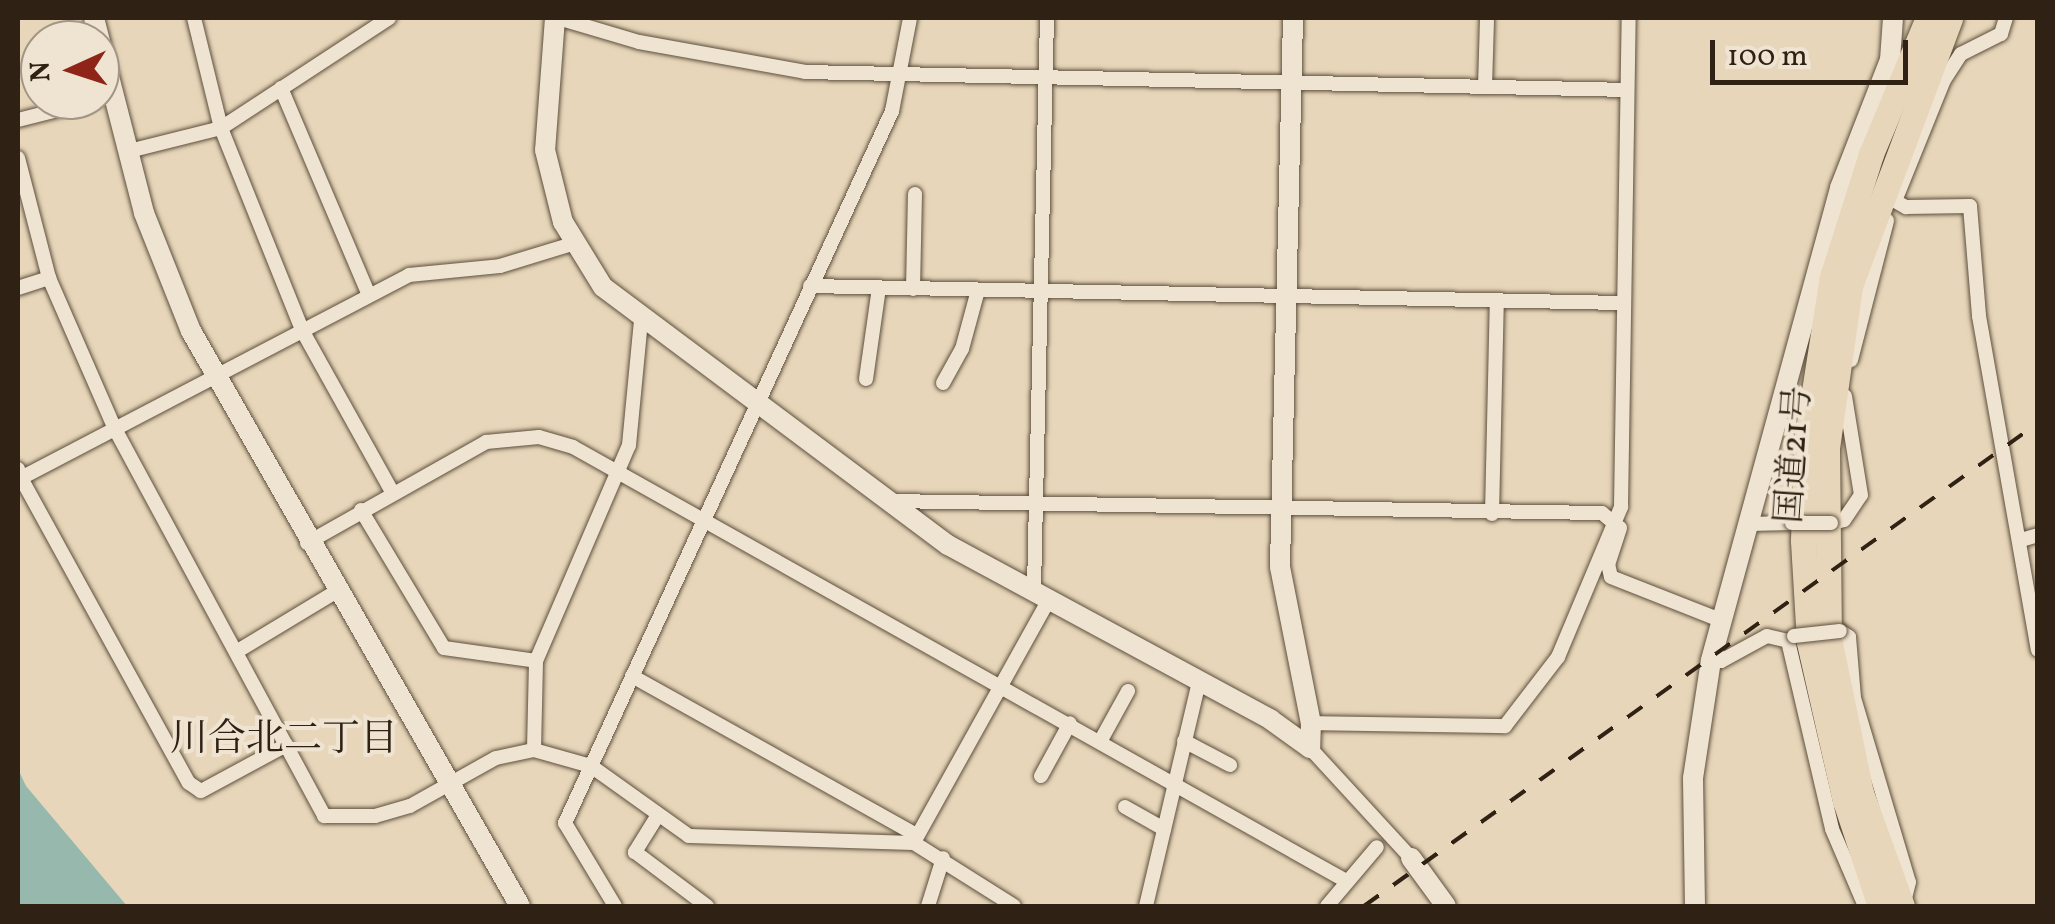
<!DOCTYPE html>
<meta charset="utf-8">
<style>
body{margin:0}
#map{position:relative;width:2055px;height:924px;overflow:hidden;background:#e7d6b9;font-family:Vollkorn,"Noto Serif JP",serif}
div>[style]{position:absolute}
[style*='--x']{left:calc(var(--x)*1px);top:calc(var(--y)*1px);width:calc(var(--w)*1px);rotate:calc(var(--a)*1deg)}
.water>*{inset:0;background:#97b9ad}
.roads{filter:drop-shadow(0 0 2px #5d4f3d) drop-shadow(0 0 2px #5d4f3d)}
.street>*{height:14px;margin:-7px;padding:0 7px;transform-origin:7px;border-radius:7px;background:#efe4d2}
.secondary>*{height:20px;margin:-10px;padding:0 10px;transform-origin:10px;border-radius:10px;background:#efe4d2}
.highway>*{height:25px;margin:-12.5px;padding:0 12.5px;transform-origin:12.5px;border-radius:12.5px;background:#e7d6b9}
.rail>*{height:4px;margin-top:-2px;transform-origin:0;background:repeating-linear-gradient(90deg,#2f2214 0 18px,transparent 0 36px)}
.bridges{filter:drop-shadow(0 0 2px #5d4f3d) drop-shadow(0 0 2px #5d4f3d)}
.street-bridge>*{height:14px;margin:-7px;padding:0 7px;transform-origin:7px;border-radius:7px;background:#efe4d2}
span{translate:-50% -50%;white-space:nowrap;text-align:center;line-height:1.15;-webkit-text-stroke:8px #efe4d2;paint-order:stroke}
.street-label{font-size:35px;color:#2f2214}
.neighbourhood-label{font-size:38px;color:#2f2214}
.frame{position:absolute;inset:0;border:20px solid #2f2214;pointer-events:none}
.north{position:absolute;left:20px;top:20px;width:100px;height:100px;box-sizing:border-box;background:#efe4d2;border:2px solid #a29686;border-radius:50%;rotate:267deg;font-size:28px;font-weight:700;line-height:40px;text-align:center;color:#2f2214}
.north::after{content:'';display:block;margin:auto;width:35px;height:45px;background:#8f2418;clip-path:polygon(50% 0,100% 100%,50% 72%,0 100%)}
.scale{position:absolute;left:1710px;top:40px;width:198px;height:45px;box-sizing:border-box;border:5px solid #2f2214;border-top:0;padding-left:12px;font-size:30px;line-height:35px;white-space:nowrap;color:#2f2214;-webkit-text-stroke:8px #efe4d2;paint-order:stroke}
</style>
<div id="map">
<div class="water">
<div style="clip-path:polygon(18px 769px,26px 786px,127px 906px,18px 906px)"></div>
</div>
<div class="roads">
<div class="street">
<div style="--x:194;--y:18;--w:113;--a:76.2"></div>
<div style="--x:221;--y:128;--w:218;--a:68.1"></div>
<div style="--x:302;--y:330;--w:185;--a:60.9"></div>
<div style="--x:558;--y:18;--w:84;--a:16.5"></div>
<div style="--x:639;--y:42;--w:169;--a:10.2"></div>
<div style="--x:805;--y:72;--w:822;--a:1.25"></div>
<div style="--x:1485;--y:87;--w:69;--a:-88.3"></div>
<div style="--x:281;--y:88;--w:223;--a:67"></div>
<div style="--x:18;--y:120;--w:81;--a:-14.2"></div>
<div style="--x:129;--y:151;--w:95;--a:-14"></div>
<div style="--x:221;--y:128;--w:201;--a:-33.2"></div>
<div style="--x:18;--y:158;--w:124;--a:75.5"></div>
<div style="--x:49;--y:278;--w:165;--a:66.4"></div>
<div style="--x:115;--y:429;--w:440;--a:61.6"></div>
<div style="--x:324;--y:816;--w:51;--a:0"></div>
<div style="--x:375;--y:816;--w:36;--a:-16"></div>
<div style="--x:410;--y:806;--w:98;--a:-29.2"></div>
<div style="--x:496;--y:758;--w:39;--a:-12"></div>
<div style="--x:534;--y:750;--w:59;--a:15.7"></div>
<div style="--x:591;--y:766;--w:120;--a:35.5"></div>
<div style="--x:689;--y:836;--w:225;--a:1.8"></div>
<div style="--x:914;--y:843;--w:118;--a:32.2"></div>
<div style="--x:1895;--y:201;--w:131;--a:-68"></div>
<div style="--x:1944;--y:80;--w:31;--a:-57"></div>
<div style="--x:1961;--y:54;--w:45;--a:-26.6"></div>
<div style="--x:2001;--y:34;--w:17;--a:-73"></div>
<div style="--x:1895;--y:201;--w:13;--a:29"></div>
<div style="--x:1906;--y:207;--w:64;--a:-0.9"></div>
<div style="--x:1970;--y:206;--w:110;--a:85.3"></div>
<div style="--x:1979;--y:316;--w:339;--a:80"></div>
<div style="--x:810;--y:286;--w:814;--a:1.2"></div>
<div style="--x:18;--y:288;--w:33;--a:-18"></div>
<div style="--x:913;--y:289;--w:95;--a:-88.8"></div>
<div style="--x:1851;--y:360;--w:144;--a:-75.5"></div>
<div style="--x:866;--y:379;--w:92;--a:-81.9"></div>
<div style="--x:943;--y:383;--w:39;--a:-61"></div>
<div style="--x:962;--y:349;--w:61;--a:-74.8"></div>
<div style="--x:18;--y:469;--w:9;--a:72"></div>
<div style="--x:21;--y:478;--w:438;--a:-27.6"></div>
<div style="--x:409;--y:275;--w:91;--a:-5.6"></div>
<div style="--x:500;--y:266;--w:75;--a:-17"></div>
<div style="--x:21;--y:478;--w:348;--a:61.2"></div>
<div style="--x:189;--y:783;--w:14;--a:34"></div>
<div style="--x:201;--y:791;--w:97;--a:-28.4"></div>
<div style="--x:890;--y:501;--w:712;--a:0.97"></div>
<div style="--x:1602;--y:513;--w:23;--a:40"></div>
<div style="--x:1620;--y:528;--w:38;--a:108"></div>
<div style="--x:1608;--y:564;--w:13;--a:77"></div>
<div style="--x:1611;--y:577;--w:117;--a:21.5"></div>
<div style="--x:361;--y:510;--w:161;--a:59"></div>
<div style="--x:444;--y:648;--w:93;--a:8"></div>
<div style="--x:1492;--y:514;--w:213;--a:-88.7"></div>
<div style="--x:1831;--y:523;--w:13;--a:-13"></div>
<div style="--x:1844;--y:520;--w:30;--a:-56"></div>
<div style="--x:1861;--y:495;--w:100;--a:-99.2"></div>
<div style="--x:1749;--y:524;--w:43;--a:-1.3"></div>
<div style="--x:2021;--y:540;--w:18;--a:-16"></div>
<div style="--x:307;--y:543;--w:206;--a:-29.4"></div>
<div style="--x:486;--y:442;--w:53;--a:-5.4"></div>
<div style="--x:539;--y:437;--w:35;--a:16"></div>
<div style="--x:573;--y:447;--w:887;--a:29.31"></div>
<div style="--x:1034;--y:589;--w:571;--a:-88.7"></div>
<div style="--x:1840;--y:631;--w:11;--a:34"></div>
<div style="--x:1849;--y:637;--w:61;--a:85.3"></div>
<div style="--x:1854;--y:698;--w:192;--a:73.4"></div>
<div style="--x:1909;--y:882;--w:21;--a:104"></div>
<div style="--x:1788;--y:641;--w:193;--a:76.8"></div>
<div style="--x:1832;--y:829;--w:84;--a:66.8"></div>
<div style="--x:236;--y:652;--w:118;--a:-31.1"></div>
<div style="--x:1711;--y:660;--w:10;--a:6"></div>
<div style="--x:1721;--y:661;--w:52;--a:-28.5"></div>
<div style="--x:1767;--y:636;--w:22;--a:13"></div>
<div style="--x:632;--y:676;--w:326;--a:29.2"></div>
<div style="--x:1311;--y:723;--w:194;--a:0.9"></div>
<div style="--x:1505;--y:726;--w:87;--a:-52.5"></div>
<div style="--x:1558;--y:657;--w:163;--a:-67.2"></div>
<div style="--x:1621;--y:507;--w:489;--a:-89.1"></div>
<div style="--x:1101;--y:740;--w:56;--a:-61.1"></div>
<div style="--x:1184;--y:741;--w:52;--a:27.6"></div>
<div style="--x:1310;--y:748;--w:149;--a:47.4"></div>
<div style="--x:534;--y:750;--w:89;--a:-88.7"></div>
<div style="--x:536;--y:661;--w:235;--a:-66.7"></div>
<div style="--x:629;--y:445;--w:125;--a:-84.5"></div>
<div style="--x:1041;--y:776;--w:60;--a:-61.3"></div>
<div style="--x:1125;--y:807;--w:45;--a:29.4"></div>
<div style="--x:658;--y:815;--w:44;--a:121.9"></div>
<div style="--x:635;--y:852;--w:90;--a:36.9"></div>
<div style="--x:914;--y:842;--w:278;--a:-60.9"></div>
<div style="--x:615;--y:906;--w:97;--a:-121.1"></div>
<div style="--x:565;--y:823;--w:784;--a:-65.33"></div>
<div style="--x:892;--y:111;--w:95;--a:-79"></div>
<div style="--x:928;--y:906;--w:50;--a:-72.6"></div>
<div style="--x:1146;--y:906;--w:231;--a:-76.7"></div>
<div style="--x:1327;--y:906;--w:77;--a:-49.7"></div>
</div>
<div class="secondary">
<div style="--x:94;--y:18;--w:201;--a:75.6"></div>
<div style="--x:144;--y:213;--w:127;--a:68.3"></div>
<div style="--x:191;--y:331;--w:662;--a:60.22"></div>
<div style="--x:555;--y:18;--w:132;--a:94.3"></div>
<div style="--x:545;--y:150;--w:74;--a:76"></div>
<div style="--x:563;--y:222;--w:76;--a:58.4"></div>
<div style="--x:603;--y:287;--w:431;--a:36.8"></div>
<div style="--x:948;--y:545;--w:367;--a:28.4"></div>
<div style="--x:1271;--y:720;--w:48;--a:35.7"></div>
<div style="--x:1293;--y:18;--w:549;--a:91.36"></div>
<div style="--x:1280;--y:567;--w:159;--a:78.8"></div>
<div style="--x:1311;--y:723;--w:25;--a:92"></div>
<div style="--x:1411;--y:858;--w:59;--a:53.9"></div>
<div style="--x:1695;--y:906;--w:128;--a:-90.9"></div>
<div style="--x:1693;--y:778;--w:119;--a:-81.3"></div>
<div style="--x:1711;--y:660;--w:489;--a:-74.7"></div>
<div style="--x:1840;--y:188;--w:137;--a:-68.7"></div>
<div style="--x:1890;--y:60;--w:42;--a:-85.9"></div>
</div>
<div class="highway">
<div style="--x:1880;--y:906;--w:111;--a:-108.4"></div>
<div style="--x:1845;--y:801;--w:163;--a:-102.8"></div>
<div style="--x:1809;--y:642;--w:102;--a:-93.4"></div>
<div style="--x:1803;--y:540;--w:104;--a:-87.8"></div>
<div style="--x:1807;--y:436;--w:161;--a:-81.1"></div>
<div style="--x:1832;--y:277;--w:129;--a:-72.4"></div>
<div style="--x:1871;--y:154;--w:147;--a:-67.3"></div>
<div style="--x:1902;--y:906;--w:120;--a:-109.9"></div>
<div style="--x:1861;--y:793;--w:157;--a:-101.7"></div>
<div style="--x:1829;--y:639;--w:191;--a:-90.6"></div>
<div style="--x:1827;--y:448;--w:164;--a:-81.9"></div>
<div style="--x:1850;--y:286;--w:286;--a:-69.5"></div>
</div>
</div>
<div class="rail">
<div style="--x:1364;--y:906;--w:829;--a:-35.63"></div>
</div>
<div class="bridges">
<div class="street-bridge">
<div style="--x:1792;--y:523;--w:39;--a:0"></div>
<div style="--x:1794;--y:636;--w:46;--a:-6.2"></div>
</div>
</div>
<div class="street-label">
<span style="left:1795px;top:455px;rotate:-86deg">国道21号</span>
</div>
<div class="neighbourhood-label">
<span style="left:284px;top:741px">川合北二丁目</span>
</div>
<div class="frame"></div>
<div class="north">N</div>
<div class="scale">100 m</div>
</div>
